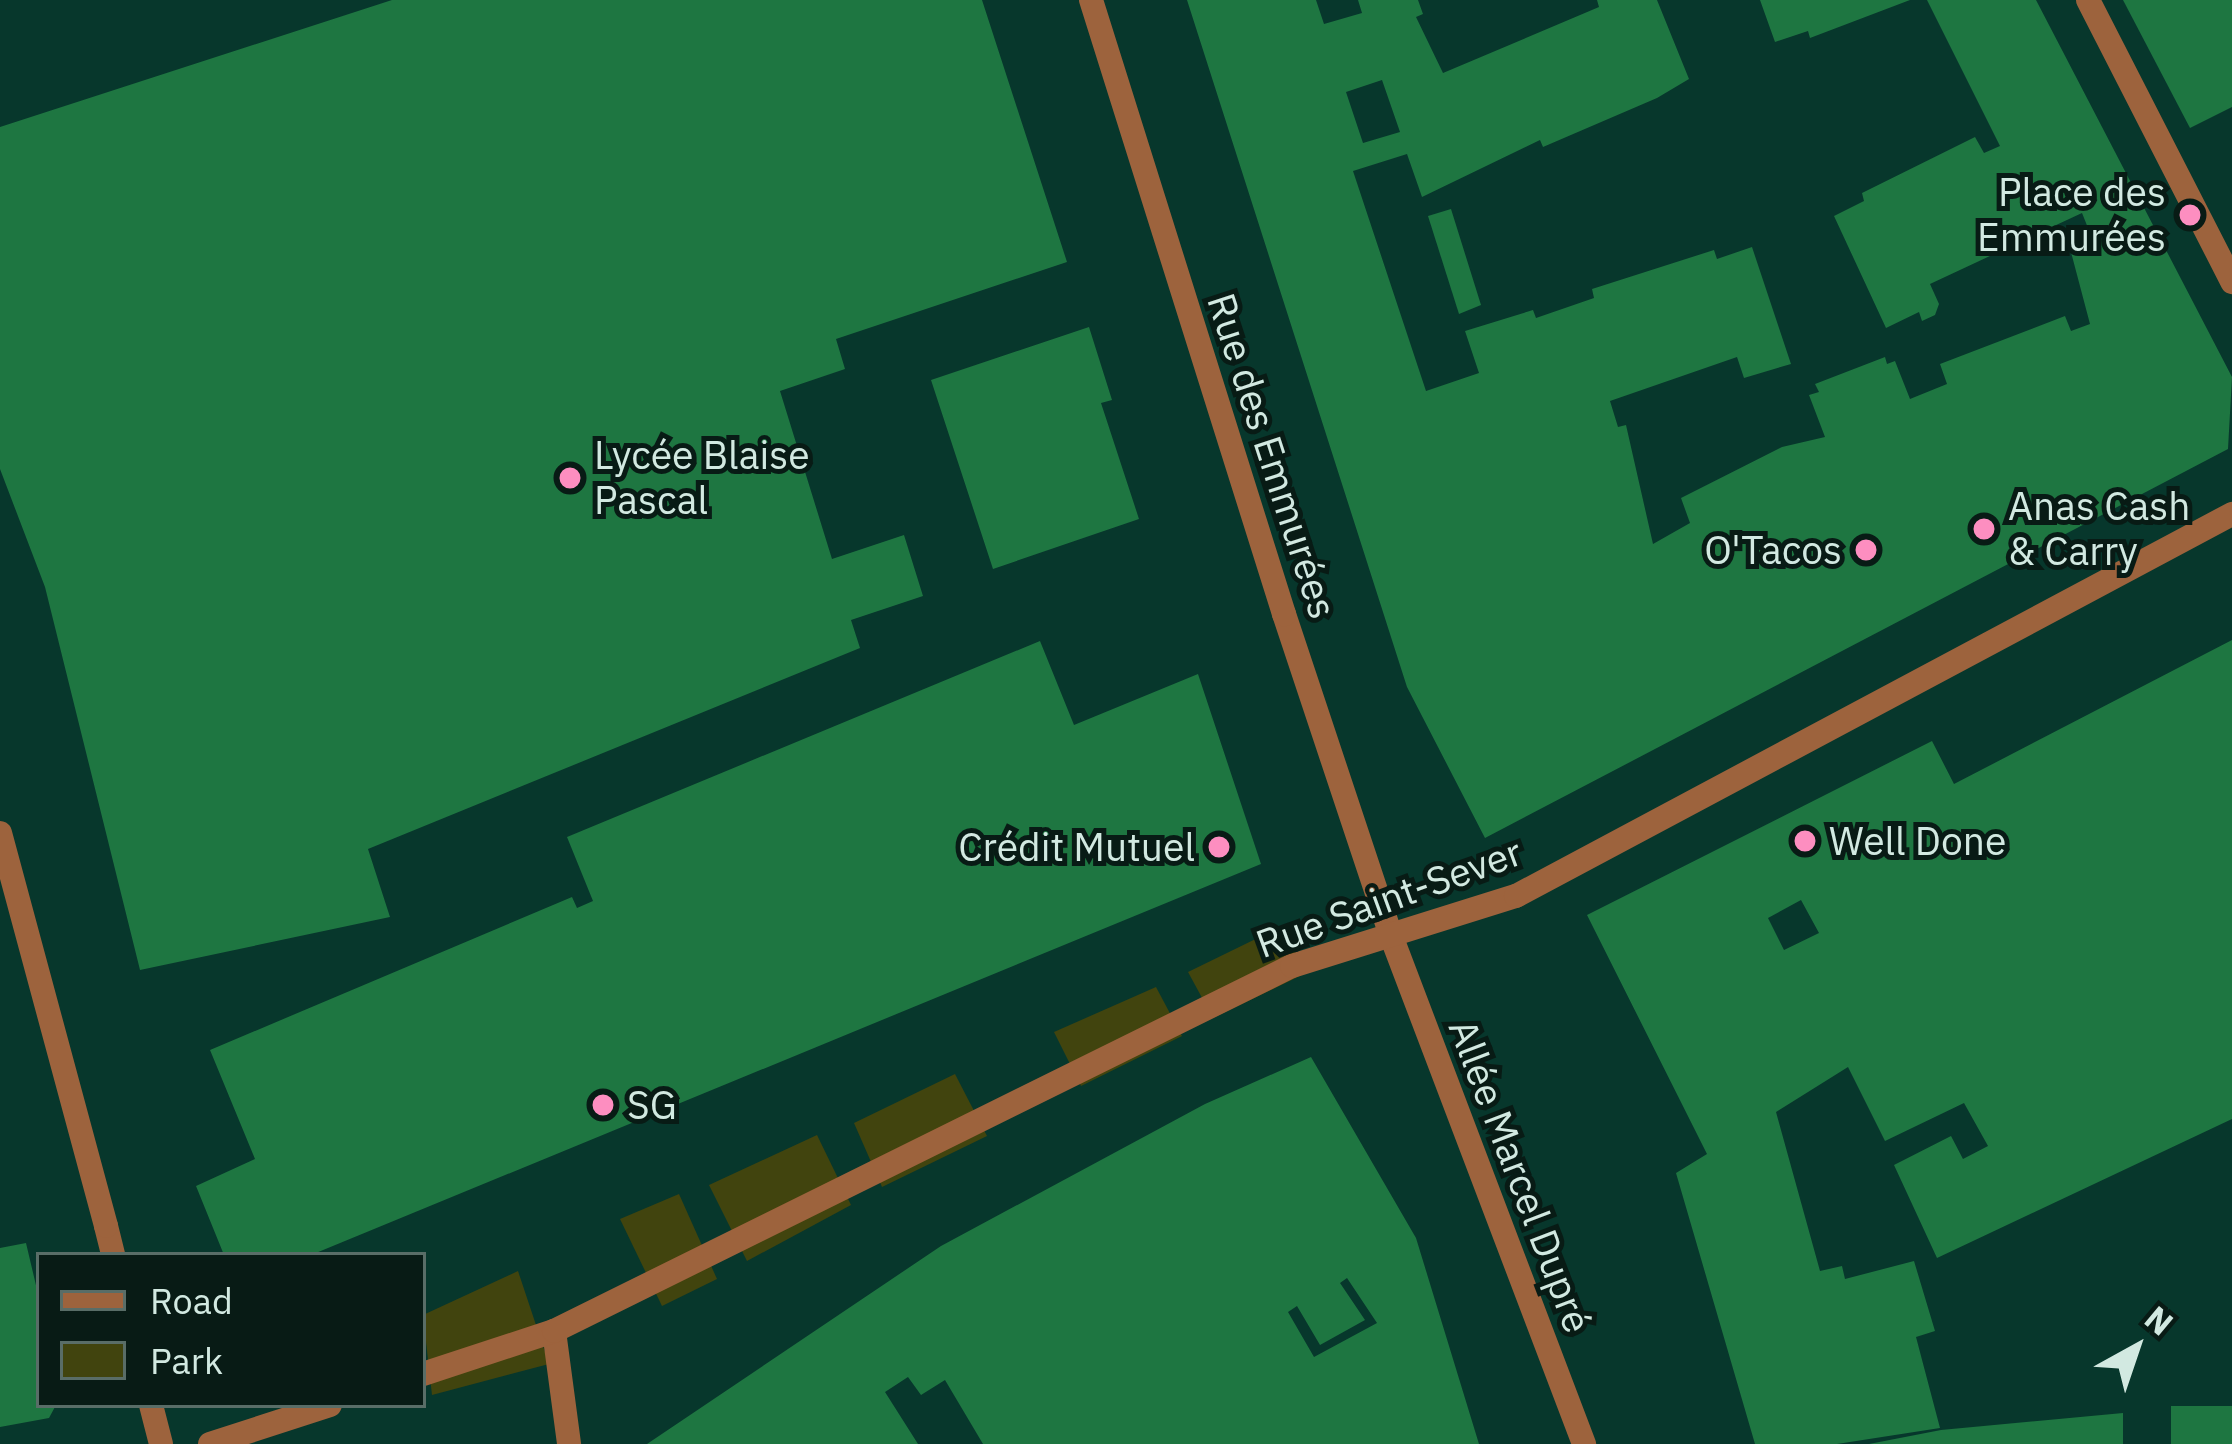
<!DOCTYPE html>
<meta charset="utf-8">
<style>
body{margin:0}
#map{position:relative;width:2232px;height:1444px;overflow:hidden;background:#07372c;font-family:"IBM Plex Sans",sans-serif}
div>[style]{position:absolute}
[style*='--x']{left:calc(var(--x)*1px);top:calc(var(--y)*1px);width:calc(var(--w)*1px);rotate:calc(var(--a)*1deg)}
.green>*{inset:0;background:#41440e}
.building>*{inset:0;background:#1e7641}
.pedestrian>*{height:24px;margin:-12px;padding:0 12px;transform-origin:12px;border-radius:12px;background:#9d633d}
.minor>*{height:24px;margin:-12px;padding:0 12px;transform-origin:12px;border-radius:12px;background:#9d633d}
.dots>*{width:33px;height:33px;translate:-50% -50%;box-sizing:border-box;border:6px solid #081b15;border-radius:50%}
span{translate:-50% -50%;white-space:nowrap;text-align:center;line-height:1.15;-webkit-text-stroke:10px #081b15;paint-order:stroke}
.poi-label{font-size:39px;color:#d2e9e1}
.right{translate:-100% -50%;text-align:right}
.left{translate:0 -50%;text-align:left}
.street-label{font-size:39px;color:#d2e9e1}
.legend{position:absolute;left:36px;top:1252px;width:390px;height:156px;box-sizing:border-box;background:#081b15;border:3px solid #596d67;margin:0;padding:15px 21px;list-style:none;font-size:36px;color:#d2e9e1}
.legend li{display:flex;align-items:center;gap:24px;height:60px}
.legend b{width:60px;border:3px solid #596d67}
.north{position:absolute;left:2076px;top:1288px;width:120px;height:120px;-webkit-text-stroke:9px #081b15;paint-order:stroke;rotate:40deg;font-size:33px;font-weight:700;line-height:48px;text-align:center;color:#d2e9e1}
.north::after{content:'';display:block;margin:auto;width:42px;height:54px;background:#d2e9e1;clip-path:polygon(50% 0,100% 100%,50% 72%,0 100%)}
</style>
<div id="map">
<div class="green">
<div style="clip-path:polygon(1282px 926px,1306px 973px,1213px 1018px,1188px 972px)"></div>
<div style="clip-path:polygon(1156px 987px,1182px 1036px,1081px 1086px,1054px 1032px)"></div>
<div style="clip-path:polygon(955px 1074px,987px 1136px,882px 1187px,854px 1123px)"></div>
<div style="clip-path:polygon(817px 1135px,851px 1205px,747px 1261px,709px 1185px)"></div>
<div style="clip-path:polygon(679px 1194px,717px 1279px,662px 1306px,620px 1219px)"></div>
<div style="clip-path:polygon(518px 1271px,549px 1364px,432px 1395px,423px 1315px)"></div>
</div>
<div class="building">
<div style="clip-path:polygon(392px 0,982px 0,1067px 262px,836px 339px,845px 369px,780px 391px,832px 559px,904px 535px,923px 596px,851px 620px,860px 648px,368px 849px,390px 917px,140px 970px,45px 587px,0 469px,0 127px)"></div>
<div style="clip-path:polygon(evenodd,1187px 0,1316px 0,1324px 24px,1362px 13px,1358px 0,1418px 0,1423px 14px,1416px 17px,1443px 73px,1599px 7px,1597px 0,1657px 0,1689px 79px,1657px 98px,1543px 147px,1540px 140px,1422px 197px,1407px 154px,1353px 171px,1426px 391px,1479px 373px,1465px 331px,1533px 310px,1536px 318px,1594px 298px,1592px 289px,1714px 250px,1717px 259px,1752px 247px,1791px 364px,1744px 378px,1737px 357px,1610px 401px,1618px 427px,1626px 425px,1653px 544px,1690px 523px,1681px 498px,1782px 447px,1825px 437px,1809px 395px,1819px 392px,1815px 384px,1885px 357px,1887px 364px,1895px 361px,1910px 399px,1947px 384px,1940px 364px,2065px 316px,2071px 331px,2090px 324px,2067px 237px,2088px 228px,2082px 213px,1930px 284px,1939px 304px,1935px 315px,1922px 321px,1919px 312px,1886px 328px,1834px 216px,1864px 201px,1862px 193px,1975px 137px,1984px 153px,2000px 146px,1927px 0,2036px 0,2232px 377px,2228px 449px,1485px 838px,1407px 687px,1187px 0,1382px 80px,1400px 132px,1363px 143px,1346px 92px,1382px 80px)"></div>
<div style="clip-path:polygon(1760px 0,1910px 0,1810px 38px,1808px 31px,1775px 42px)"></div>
<div style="clip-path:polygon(2123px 0,2232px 0,2232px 107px,2190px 128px)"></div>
<div style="clip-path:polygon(1451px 209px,1481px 305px,1459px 314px,1428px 216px)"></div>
<div style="clip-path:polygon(1089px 327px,1112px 400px,1101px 403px,1139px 519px,993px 569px,931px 380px)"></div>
<div style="clip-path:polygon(evenodd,2232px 640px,2232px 1119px,1937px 1258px,1894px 1165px,1951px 1136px,1963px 1159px,1988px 1146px,1964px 1103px,1885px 1141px,1848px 1067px,1776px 1112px,1820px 1271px,1842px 1266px,1845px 1279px,1914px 1261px,1935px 1331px,1916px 1337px,1940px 1428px,1837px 1444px,1755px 1444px,1676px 1173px,1707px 1154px,1587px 915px,1932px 741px,1954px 784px,2232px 640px,1801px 900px,1819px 933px,1784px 950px,1768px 918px,1801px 900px)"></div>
<div style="clip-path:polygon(1040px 641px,1074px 725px,1198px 674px,1261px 864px,311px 1255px,224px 1255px,196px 1186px,255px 1159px,210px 1050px,572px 897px,577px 908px,593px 901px,567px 837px)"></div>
<div style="clip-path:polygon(evenodd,1311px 1057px,1416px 1238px,1479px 1444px,983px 1444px,945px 1380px,921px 1395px,908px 1377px,885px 1392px,918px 1444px,647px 1444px,941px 1246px,1205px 1104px,1311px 1057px,1347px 1278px,1377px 1323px,1314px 1357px,1288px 1312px,1297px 1306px,1320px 1345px,1365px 1320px,1340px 1283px,1347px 1278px)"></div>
<div style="clip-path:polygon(26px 1243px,39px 1298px,39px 1405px,56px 1405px,49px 1418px,0 1427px,0 1248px)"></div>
<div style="clip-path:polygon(2171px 1406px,2232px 1406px,2232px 1444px,2171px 1444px)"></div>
<div style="clip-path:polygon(2123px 1413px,2123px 1444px,1869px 1444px,1941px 1430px)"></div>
</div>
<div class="pedestrian">
<div style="--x:2088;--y:0;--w:317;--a:62.9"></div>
<div style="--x:1284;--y:614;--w:336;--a:71.6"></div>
<div style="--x:1390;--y:933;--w:547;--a:69.21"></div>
<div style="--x:106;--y:1226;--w:30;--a:76"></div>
<div style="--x:554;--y:1331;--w:114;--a:82.4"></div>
<div style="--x:423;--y:1374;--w:138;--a:-18.2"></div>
<div style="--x:554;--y:1331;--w:823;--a:-26.32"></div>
<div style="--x:1292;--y:966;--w:235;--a:-17.4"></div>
<div style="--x:1516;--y:896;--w:812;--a:-28.08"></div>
<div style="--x:151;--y:1405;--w:40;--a:75.6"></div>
<div style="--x:210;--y:1444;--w:126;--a:-18"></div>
</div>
<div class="minor">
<div style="--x:1091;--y:0;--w:644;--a:72.55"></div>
<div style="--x:0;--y:833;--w:407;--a:74.9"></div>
</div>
<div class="dots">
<div style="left:2190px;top:215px;background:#fd8ec0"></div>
<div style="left:570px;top:478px;background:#fd8ec0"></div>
<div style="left:1984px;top:529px;background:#fd8ec0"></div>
<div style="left:1866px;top:550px;background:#fd8ec0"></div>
<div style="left:1805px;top:841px;background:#fd8ec0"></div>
<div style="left:1219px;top:847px;background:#fd8ec0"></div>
<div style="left:603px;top:1105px;background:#fd8ec0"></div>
</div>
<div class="poi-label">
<span class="right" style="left:2166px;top:215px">Place des<br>Emmurées</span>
<span class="left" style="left:594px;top:478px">Lycée Blaise<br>Pascal</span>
<span class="left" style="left:2008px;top:529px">Anas Cash<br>&amp; Carry</span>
<span class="right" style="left:1842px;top:550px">O'Tacos</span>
<span class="left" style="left:1829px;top:841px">Well Done</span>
<span class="right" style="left:1195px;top:847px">Crédit Mutuel</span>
<span class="left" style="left:627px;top:1105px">SG</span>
</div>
<div class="street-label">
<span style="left:1272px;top:456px;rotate:72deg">Rue des Emmurées</span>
<span style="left:1389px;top:898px;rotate:-20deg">Rue Saint-Sever</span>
<span style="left:1520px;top:1176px;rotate:69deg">Allée Marcel Dupré</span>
</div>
<ul class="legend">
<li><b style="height:15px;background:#9d633d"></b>Road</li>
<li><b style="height:33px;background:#41440e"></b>Park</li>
</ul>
<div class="north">N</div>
</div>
